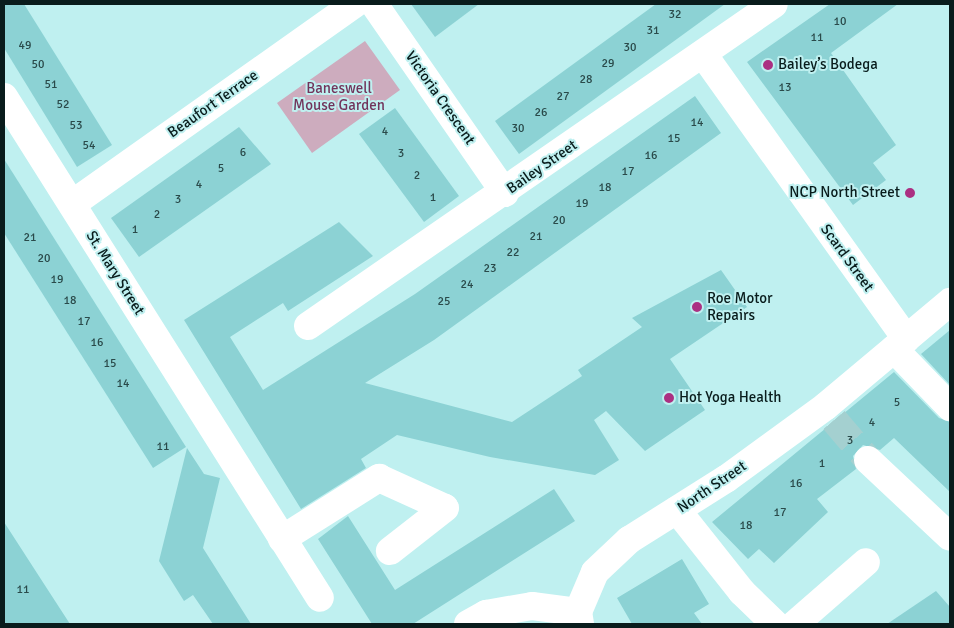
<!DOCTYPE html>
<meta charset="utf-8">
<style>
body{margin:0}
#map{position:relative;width:954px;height:628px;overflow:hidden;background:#bff0f0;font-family:Signika,sans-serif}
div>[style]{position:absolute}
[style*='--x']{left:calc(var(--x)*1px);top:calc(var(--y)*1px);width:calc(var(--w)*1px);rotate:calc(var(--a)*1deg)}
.green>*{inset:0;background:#cdacbe}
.building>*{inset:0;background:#8cd2d4}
.minor-tunnel>*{height:28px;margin-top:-14px;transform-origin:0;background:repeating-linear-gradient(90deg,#a4d0d0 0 28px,transparent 0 42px)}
.minor>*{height:28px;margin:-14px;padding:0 14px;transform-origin:14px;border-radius:14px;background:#fff}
.dots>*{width:14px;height:14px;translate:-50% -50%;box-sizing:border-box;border:2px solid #bff0f0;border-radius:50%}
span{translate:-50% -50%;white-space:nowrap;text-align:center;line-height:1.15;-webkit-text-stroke:4px #bff0f0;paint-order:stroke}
.number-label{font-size:12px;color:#2a4a4a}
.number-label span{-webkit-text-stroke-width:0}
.poi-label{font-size:15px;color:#091c1c}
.left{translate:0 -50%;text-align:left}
.right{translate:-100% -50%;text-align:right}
.park-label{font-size:15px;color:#72345b}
.street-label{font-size:15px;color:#091c1c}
.frame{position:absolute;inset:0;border:5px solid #091c1c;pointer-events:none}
</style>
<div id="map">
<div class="green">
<div style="clip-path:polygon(365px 41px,400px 90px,312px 153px,277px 103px)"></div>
</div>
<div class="building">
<div style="clip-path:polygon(4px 4px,24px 4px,112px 145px,77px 167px,4px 48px)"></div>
<div style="clip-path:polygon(411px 4px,479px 4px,435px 37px)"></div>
<div style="clip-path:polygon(656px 4px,725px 4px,519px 154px,495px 121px)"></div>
<div style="clip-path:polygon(830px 4px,898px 4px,831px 53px,896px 145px,873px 163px,886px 180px,853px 205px,747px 62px)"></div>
<div style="clip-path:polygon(695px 96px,721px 133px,434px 340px,365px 383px,512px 422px,582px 376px,578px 370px,642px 327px,632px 318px,721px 270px,747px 307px,670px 359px,705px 410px,645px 451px,606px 411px,594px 420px,619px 460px,595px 475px,490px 457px,397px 435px,361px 459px,366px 468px,301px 509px,184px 320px,339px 222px,373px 256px,288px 311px,283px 303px,230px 337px,263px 390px,415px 294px)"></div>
<div style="clip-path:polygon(395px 108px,459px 196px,424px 222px,359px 134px)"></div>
<div style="clip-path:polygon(239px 127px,271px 164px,139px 257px,111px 218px)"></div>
<div style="clip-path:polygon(4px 159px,186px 447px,153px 468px,4px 233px)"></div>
<div style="clip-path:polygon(950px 330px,950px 385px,921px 354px)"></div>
<div style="clip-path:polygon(894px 372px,939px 418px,950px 422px,950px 492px,894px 438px,880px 450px,863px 445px,853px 456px,856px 469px,817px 499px,828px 512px,774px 563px,759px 549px,748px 559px,712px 522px)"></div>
<div style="clip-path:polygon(187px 448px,204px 474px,220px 478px,203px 548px,251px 624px,213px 624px,193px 595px,184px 601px,159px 561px)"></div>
<div style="clip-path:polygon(554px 489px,575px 521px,413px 624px,372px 624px,318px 539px,348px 516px,395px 590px)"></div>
<div style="clip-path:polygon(4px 522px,46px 587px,70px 624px,4px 624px)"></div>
<div style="clip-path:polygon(682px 559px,709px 604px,694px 613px,702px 624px,632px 624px,617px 598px)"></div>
<div style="clip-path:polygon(936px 591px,950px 607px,950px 624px,887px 624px)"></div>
</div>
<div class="minor-tunnel">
<div style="--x:834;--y:420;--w:52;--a:49.6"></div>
</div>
<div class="minor">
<div style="--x:374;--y:4;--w:230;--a:55.3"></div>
<div style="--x:703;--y:54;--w:350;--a:54.5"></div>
<div style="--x:4;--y:97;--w:592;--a:57.76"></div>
<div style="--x:72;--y:204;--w:346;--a:-35.3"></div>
<div style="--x:308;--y:326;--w:566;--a:-34.64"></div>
<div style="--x:894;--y:349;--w:81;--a:46"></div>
<div style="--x:868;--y:460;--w:112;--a:43.2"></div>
<div style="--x:677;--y:510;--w:105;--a:51.6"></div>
<div style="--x:742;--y:592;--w:46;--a:44.1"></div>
<div style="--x:282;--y:539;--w:115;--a:-32.2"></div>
<div style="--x:379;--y:478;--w:72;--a:24.4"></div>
<div style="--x:445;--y:508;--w:70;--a:142"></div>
<div style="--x:468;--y:624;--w:21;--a:-29"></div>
<div style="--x:486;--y:614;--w:47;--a:-9.9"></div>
<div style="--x:532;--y:606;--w:46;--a:7.4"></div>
<div style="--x:580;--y:624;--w:12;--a:-99"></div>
<div style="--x:578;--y:612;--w:43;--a:-67"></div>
<div style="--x:595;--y:572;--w:47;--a:-43.3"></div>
<div style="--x:629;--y:540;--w:115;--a:-32.2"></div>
<div style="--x:726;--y:479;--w:124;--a:-36.1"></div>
<div style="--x:826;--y:406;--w:162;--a:-40"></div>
<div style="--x:795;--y:624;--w:94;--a:-41.1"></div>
</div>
<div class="dots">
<div style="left:768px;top:65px;background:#ab3082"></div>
<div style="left:910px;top:193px;background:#ab3082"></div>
<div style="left:697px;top:307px;background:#ab3082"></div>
<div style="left:669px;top:398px;background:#ab3082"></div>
</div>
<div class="number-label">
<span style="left:675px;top:15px">32</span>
<span style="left:840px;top:22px">10</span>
<span style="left:653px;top:31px">31</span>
<span style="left:817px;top:38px">11</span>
<span style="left:25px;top:46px">49</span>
<span style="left:630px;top:48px">30</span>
<span style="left:608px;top:64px">29</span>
<span style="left:38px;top:65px">50</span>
<span style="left:586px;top:80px">28</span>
<span style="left:51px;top:85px">51</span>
<span style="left:785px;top:88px">13</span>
<span style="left:563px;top:97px">27</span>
<span style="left:63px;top:105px">52</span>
<span style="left:541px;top:113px">26</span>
<span style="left:697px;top:123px">14</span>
<span style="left:76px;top:126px">53</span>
<span style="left:518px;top:129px">30</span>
<span style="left:385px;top:132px">4</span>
<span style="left:674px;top:139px">15</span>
<span style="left:89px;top:146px">54</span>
<span style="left:243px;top:153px">6</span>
<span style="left:401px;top:154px">3</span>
<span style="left:651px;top:156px">16</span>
<span style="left:221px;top:169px">5</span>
<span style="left:628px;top:172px">17</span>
<span style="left:417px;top:176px">2</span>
<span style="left:199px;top:185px">4</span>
<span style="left:605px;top:188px">18</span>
<span style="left:433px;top:198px">1</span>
<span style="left:178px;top:200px">3</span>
<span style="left:582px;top:204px">19</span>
<span style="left:157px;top:215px">2</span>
<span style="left:559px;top:221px">20</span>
<span style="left:135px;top:230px">1</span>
<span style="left:536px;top:237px">21</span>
<span style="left:30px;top:238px">21</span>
<span style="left:513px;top:253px">22</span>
<span style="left:44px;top:259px">20</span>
<span style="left:490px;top:269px">23</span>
<span style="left:57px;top:280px">19</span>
<span style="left:467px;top:285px">24</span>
<span style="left:70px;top:301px">18</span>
<span style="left:444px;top:302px">25</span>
<span style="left:84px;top:322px">17</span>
<span style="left:97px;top:343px">16</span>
<span style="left:110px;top:364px">15</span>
<span style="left:123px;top:384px">14</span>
<span style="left:897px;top:403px">5</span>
<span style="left:872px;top:423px">4</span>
<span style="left:850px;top:441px">3</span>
<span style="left:163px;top:447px">11</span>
<span style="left:822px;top:464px">1</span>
<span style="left:796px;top:484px">16</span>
<span style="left:780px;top:513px">17</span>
<span style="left:746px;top:526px">18</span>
<span style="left:23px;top:590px">11</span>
</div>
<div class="poi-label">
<span class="left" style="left:778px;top:65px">Bailey’s Bodega</span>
<span class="right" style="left:900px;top:193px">NCP North Street</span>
<span class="left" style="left:707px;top:307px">Roe Motor<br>Repairs</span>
<span class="left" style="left:679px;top:398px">Hot Yoga Health</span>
</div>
<div class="park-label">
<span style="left:339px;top:97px">Baneswell<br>Mouse Garden</span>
</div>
<div class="street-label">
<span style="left:440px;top:98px;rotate:55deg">Victoria Crescent</span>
<span style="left:213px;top:104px;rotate:-35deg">Beaufort Terrace</span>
<span style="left:542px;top:167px;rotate:-35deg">Bailey Street</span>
<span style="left:847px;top:258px;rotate:54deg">Scard Street</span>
<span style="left:115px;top:273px;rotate:58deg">St. Mary Street</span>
<span style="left:712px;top:487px;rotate:-34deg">North Street</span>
</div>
<div class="frame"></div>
</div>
